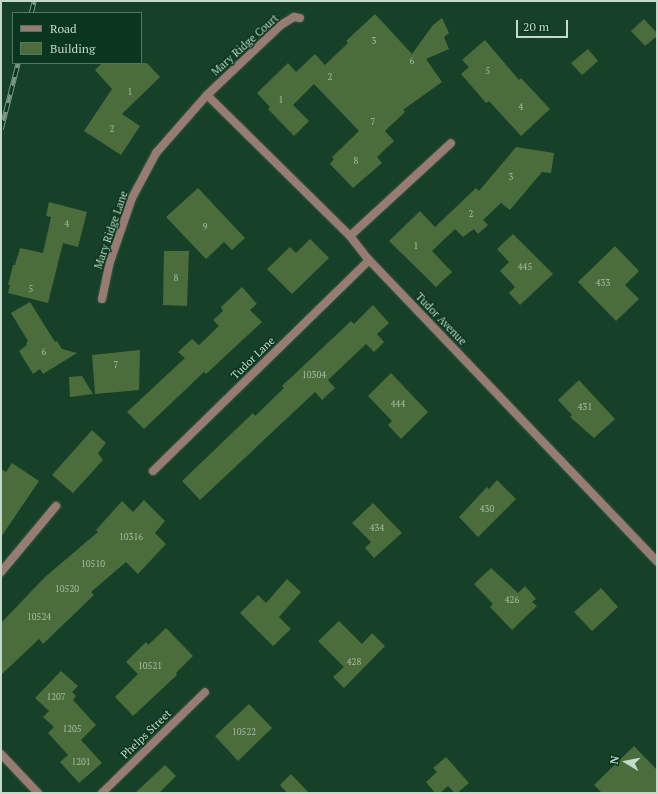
<!DOCTYPE html>
<style>
body{margin:0}
#map{position:relative;width:658px;height:794px;overflow:hidden;background:#174029;font-family:"PT Serif",serif}
div>[style]{position:absolute}
[style*='--x']{left:calc(var(--x)*1px);top:calc(var(--y)*1px);width:calc(var(--w)*1px);rotate:calc(var(--a)*1deg)}
.building>*{inset:0;background:#4b6c3b}
.roads{filter:drop-shadow(0 0 1px #365c46) drop-shadow(0 0 1px #365c46)}
.minor>*{height:8px;margin:-4px;padding:0 4px;transform-origin:4px;border-radius:4px;background:#987c74}
.rail>*{height:4.5px;margin-top:-2.25px;transform-origin:0;background:repeating-linear-gradient(90deg,#0a361f 0 9px,#7b9987 0 18px);box-sizing:border-box;border-block:1px solid #7b9987}
span{translate:-50% -50%;white-space:nowrap;text-align:center;line-height:1.15;-webkit-text-stroke:3px #0a361f;paint-order:stroke}
.number-label{font-size:9px;color:#a5bea6}
.number-label span{-webkit-text-stroke-width:0}
.street-label{font-size:11px;color:#c3d9ca}
.frame{position:absolute;inset:0;border:2px solid #c3d9ca;pointer-events:none}
.legend{position:absolute;left:12px;top:12px;width:130px;height:52px;box-sizing:border-box;background:#0a361f;border:1px solid #547763;margin:0;padding:5px 7px;list-style:none;font-size:12px;color:#c3d9ca}
.legend li{display:flex;align-items:center;gap:8px;height:20px}
.legend b{width:20px;border:1px solid #547763}
.north{position:absolute;left:606px;top:742px;width:40px;height:40px;-webkit-text-stroke:3px #0a361f;paint-order:stroke;rotate:280deg;font-size:11px;font-weight:700;line-height:16px;text-align:center;color:#c3d9ca}
.north::after{content:'';display:block;margin:auto;width:14px;height:18px;background:#c3d9ca;clip-path:polygon(50% 0,100% 100%,50% 72%,0 100%)}
.scale{position:absolute;left:516px;top:20px;width:52px;height:18px;box-sizing:border-box;border:2px solid #c3d9ca;border-top:0;padding-left:5px;font-size:12px;line-height:14px;white-space:nowrap;color:#c3d9ca;-webkit-text-stroke:3px #0a361f;paint-order:stroke}
</style>
<div id="map">
<div class="building">
<div style="clip-path:polygon(375px 14px,412px 54px,433px 25px,442px 18px,449px 33px,444px 37px,449px 49px,426px 59px,442px 82px,403px 110px,405px 112px,385px 131px,394px 141px,377px 157px,382px 163px,353px 188px,330px 164px,334px 159px,332px 157px,359px 131px,314px 84px,293px 105px,309px 121px,294px 136px,268px 109px,270px 107px,257px 93px,288px 63px,296px 72px,315px 54px,325px 65px,348px 43px,346px 41px)"></div>
<div style="clip-path:polygon(644px 19px,657px 33px,657px 36px,645px 46px,631px 31px)"></div>
<div style="clip-path:polygon(485px 40px,519px 80px,521px 78px,550px 109px,521px 136px,489px 101px,486px 103px,461px 74px,469px 67px,462px 60px)"></div>
<div style="clip-path:polygon(588px 49px,598px 61px,582px 75px,571px 63px)"></div>
<div style="clip-path:polygon(102px 63px,147px 63px,160px 77px,122px 114px,140px 126px,121px 155px,84px 131px,112px 89px,95px 70px)"></div>
<div style="clip-path:polygon(516px 147px,554px 153px,551px 173px,542px 172px,510px 210px,501px 203px,483px 220px,488px 225px,478px 234px,474px 229px,463px 237px,455px 229px,432px 251px,452px 272px,436px 287px,389px 241px,420px 211px,435px 227px,476px 188px,479px 191px)"></div>
<div style="clip-path:polygon(198px 188px,245px 238px,232px 250px,224px 242px,206px 259px,166px 217px)"></div>
<div style="clip-path:polygon(49px 202px,87px 212px,78px 247px,63px 243px,48px 303px,8px 293px,10px 285px,8px 285px,13px 265px,15px 265px,20px 248px,43px 253px,51px 217px,46px 216px)"></div>
<div style="clip-path:polygon(513px 234px,553px 274px,520px 305px,509px 293px,515px 287px,500px 271px,509px 262px,497px 249px)"></div>
<div style="clip-path:polygon(310px 239px,329px 258px,292px 294px,267px 269px,290px 247px,296px 253px)"></div>
<div style="clip-path:polygon(615px 246px,639px 271px,625px 285px,639px 299px,616px 321px,578px 282px)"></div>
<div style="clip-path:polygon(164px 251px,189px 251px,187px 306px,163px 305px)"></div>
<div style="clip-path:polygon(242px 287px,257px 304px,250px 310px,262px 322px,206px 374px,204px 372px,144px 429px,127px 412px,185px 358px,178px 352px,192px 339px,199px 345px,219px 326px,213px 320px,223px 311px,221px 307px)"></div>
<div style="clip-path:polygon(30px 302px,55px 342px,57px 341px,62px 349px,77px 353px,43px 374px,40px 369px,33px 374px,19px 351px,27px 345px,26px 343px,28px 341px,11px 313px)"></div>
<div style="clip-path:polygon(373px 305px,389px 323px,377px 334px,384px 342px,374px 352px,366px 344px,328px 380px,335px 388px,322px 400px,315px 392px,200px 500px,182px 481px,253px 413px,255px 416px,284px 388px,282px 386px,351px 321px,354px 324px)"></div>
<div style="clip-path:polygon(140px 350px,139px 390px,95px 394px,92px 355px)"></div>
<div style="clip-path:polygon(391px 373px,428px 412px,401px 439px,388px 425px,392px 421px,368px 396px)"></div>
<div style="clip-path:polygon(82px 376px,93px 394px,70px 397px,69px 377px)"></div>
<div style="clip-path:polygon(579px 380px,615px 419px,594px 438px,570px 417px,572px 415px,558px 400px)"></div>
<div style="clip-path:polygon(92px 430px,106px 443px,98px 453px,103px 460px,73px 493px,52px 475px)"></div>
<div style="clip-path:polygon(12px 463px,39px 481px,1px 537px,1px 469px,6px 472px)"></div>
<div style="clip-path:polygon(497px 480px,516px 499px,478px 537px,459px 517px,487px 487px,489px 489px)"></div>
<div style="clip-path:polygon(144px 500px,165px 521px,155px 533px,166px 544px,138px 574px,126px 562px,91px 592px,94px 595px,43px 644px,39px 639px,1px 675px,1px 623px,45px 577px,98px 532px,96px 530px,122px 501px,133px 512px)"></div>
<div style="clip-path:polygon(373px 503px,402px 533px,374px 558px,365px 548px,371px 542px,352px 523px)"></div>
<div style="clip-path:polygon(491px 568px,518px 593px,525px 586px,536px 599px,532px 602px,537px 606px,512px 630px,490px 607px,493px 604px,474px 584px)"></div>
<div style="clip-path:polygon(287px 579px,301px 592px,279px 617px,291px 629px,273px 646px,240px 613px,258px 595px,266px 603px)"></div>
<div style="clip-path:polygon(601px 588px,618px 607px,592px 631px,574px 612px)"></div>
<div style="clip-path:polygon(339px 621px,362px 644px,372px 633px,385px 646px,344px 688px,333px 677px,344px 667px,318px 641px)"></div>
<div style="clip-path:polygon(166px 628px,193px 656px,176px 673px,177px 675px,133px 716px,115px 697px,138px 674px,126px 662px,146px 642px,148px 645px)"></div>
<div style="clip-path:polygon(61px 671px,78px 686px,72px 692px,76px 696px,73px 700px,96px 725px,81px 740px,102px 763px,79px 783px,60px 762px,68px 755px,48px 733px,54px 727px,43px 717px,49px 711px,35px 698px)"></div>
<div style="clip-path:polygon(249px 704px,272px 728px,238px 761px,215px 736px)"></div>
<div style="clip-path:polygon(634px 746px,657px 770px,657px 793px,602px 793px,594px 785px)"></div>
<div style="clip-path:polygon(446px 757px,469px 783px,457px 793px,455px 793px,448px 786px,440px 793px,435px 793px,426px 782px,437px 772px,433px 768px)"></div>
<div style="clip-path:polygon(165px 765px,176px 776px,159px 793px,135px 793px)"></div>
<div style="clip-path:polygon(291px 774px,309px 793px,287px 793px,280px 785px)"></div>
</div>
<div class="roads">
<div class="minor">
<div style="--x:207;--y:95;--w:201;--a:44.6"></div>
<div style="--x:350;--y:236;--w:31;--a:52"></div>
<div style="--x:369;--y:260;--w:417;--a:46.3"></div>
<div style="--x:350;--y:236;--w:137;--a:-42.6"></div>
<div style="--x:102;--y:299;--w:38;--a:-78"></div>
<div style="--x:110;--y:262;--w:68;--a:-71"></div>
<div style="--x:132;--y:198;--w:51;--a:-61.9"></div>
<div style="--x:156;--y:153;--w:77;--a:-48.7"></div>
<div style="--x:207;--y:95;--w:102;--a:-43.4"></div>
<div style="--x:281;--y:25;--w:15;--a:-32"></div>
<div style="--x:294;--y:17;--w:6;--a:9"></div>
<div style="--x:153;--y:471;--w:302;--a:-44.3"></div>
<div style="--x:1;--y:572;--w:86;--a:-50.2"></div>
<div style="--x:1;--y:754;--w:54;--a:46.5"></div>
<div style="--x:102;--y:793;--w:144;--a:-44.4"></div>
</div>
</div>
<div class="rail">
<div style="--x:31;--y:13;--w:12;--a:-76"></div>
<div style="--x:1;--y:129;--w:68;--a:-75.6"></div>
</div>
<div class="number-label">
<span style="left:374px;top:41px">3</span>
<span style="left:412px;top:61px">6</span>
<span style="left:488px;top:71px">5</span>
<span style="left:330px;top:77px">2</span>
<span style="left:130px;top:92px">1</span>
<span style="left:281px;top:100px">1</span>
<span style="left:521px;top:107px">4</span>
<span style="left:373px;top:122px">7</span>
<span style="left:112px;top:129px">2</span>
<span style="left:356px;top:161px">8</span>
<span style="left:511px;top:177px">3</span>
<span style="left:471px;top:214px">2</span>
<span style="left:67px;top:224px">4</span>
<span style="left:205px;top:227px">9</span>
<span style="left:416px;top:246px">1</span>
<span style="left:525px;top:267px">445</span>
<span style="left:176px;top:278px">8</span>
<span style="left:603px;top:283px">433</span>
<span style="left:31px;top:289px">5</span>
<span style="left:44px;top:352px">6</span>
<span style="left:116px;top:365px">7</span>
<span style="left:314px;top:375px">10304</span>
<span style="left:398px;top:404px">444</span>
<span style="left:585px;top:407px">431</span>
<span style="left:487px;top:509px">430</span>
<span style="left:377px;top:528px">434</span>
<span style="left:131px;top:537px">10316</span>
<span style="left:93px;top:564px">10510</span>
<span style="left:67px;top:589px">10520</span>
<span style="left:512px;top:600px">426</span>
<span style="left:39px;top:617px">10524</span>
<span style="left:354px;top:662px">428</span>
<span style="left:150px;top:666px">10521</span>
<span style="left:56px;top:697px">1207</span>
<span style="left:72px;top:729px">1205</span>
<span style="left:244px;top:732px">10522</span>
<span style="left:81px;top:762px">1201</span>
</div>
<div class="street-label">
<span style="left:245px;top:45px;rotate:-42deg">Mary Ridge Court</span>
<span style="left:111px;top:230px;rotate:-71deg">Mary Ridge Lane</span>
<span style="left:441px;top:319px;rotate:46deg">Tudor Avenue</span>
<span style="left:253px;top:358px;rotate:-44deg">Tudor Lane</span>
<span style="left:146px;top:734px;rotate:-44deg">Phelps Street</span>
</div>
<div class="frame"></div>
<ul class="legend">
<li><b style="height:5px;background:#987c74"></b>Road</li>
<li><b style="height:11px;background:#4b6c3b"></b>Building</li>
</ul>
<div class="north">N</div>
<div class="scale">20 m</div>
</div>
